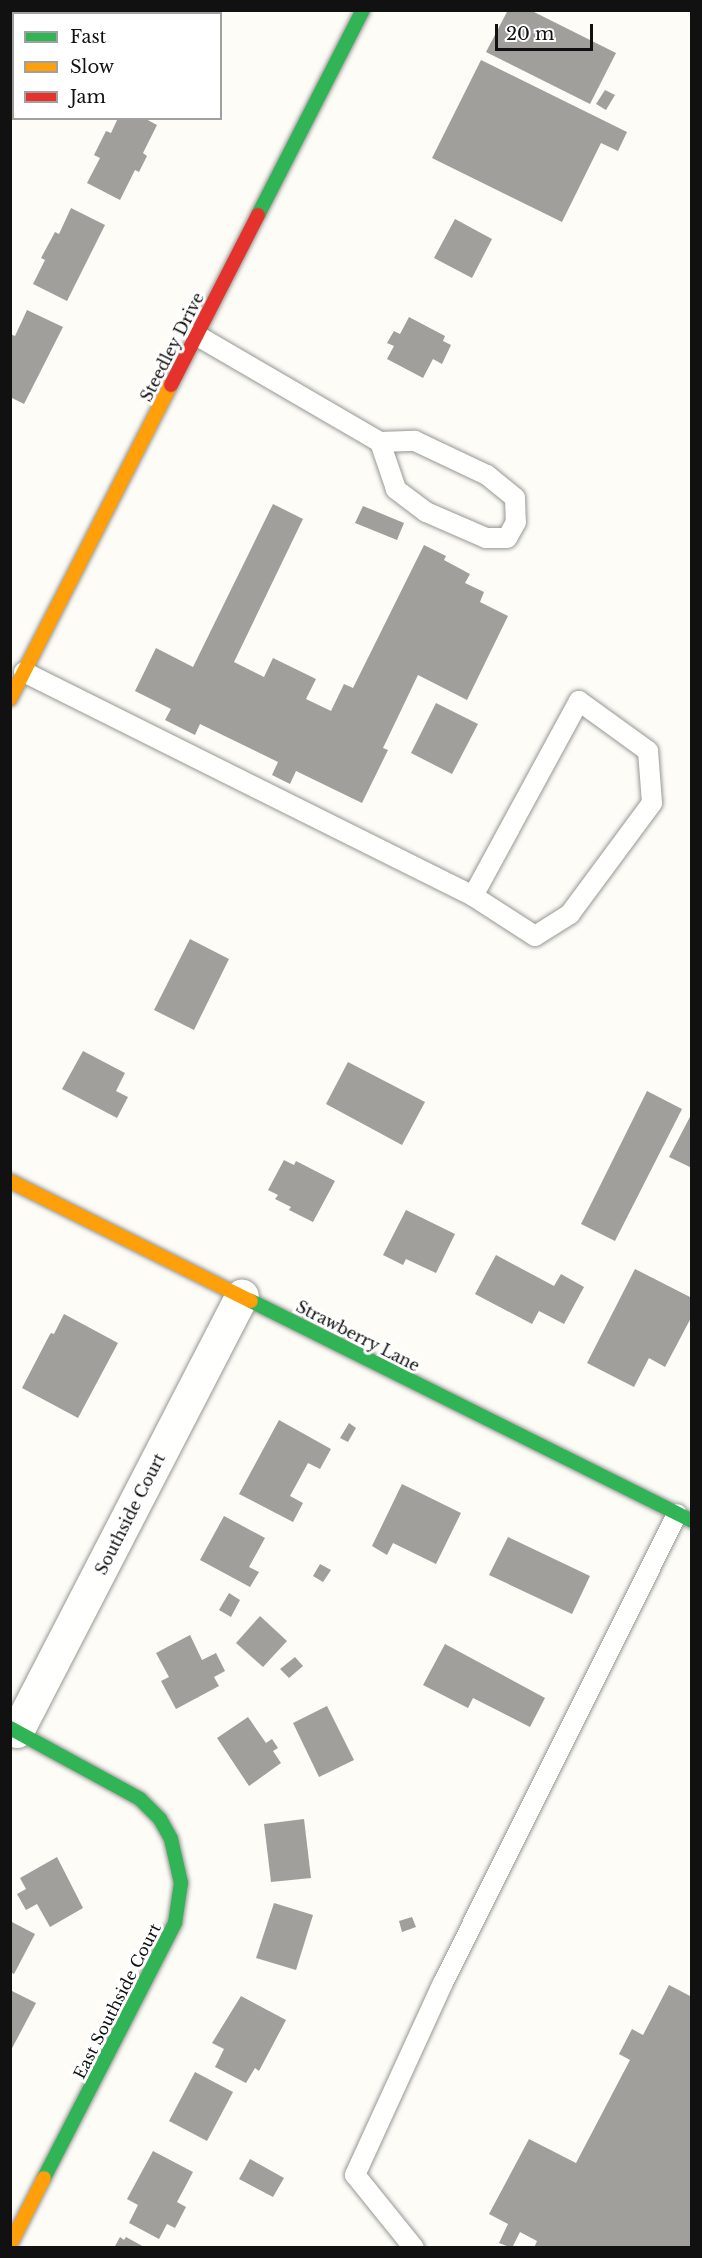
<!DOCTYPE html>
<style>
body{margin:0}
#map{position:relative;width:702px;height:2258px;overflow:hidden;background:#fdfcf7;font-family:"Libre Baskerville",serif}
div>[style]{position:absolute}
[style*='--x']{left:calc(var(--x)*1px);top:calc(var(--y)*1px);width:calc(var(--w)*1px);rotate:calc(var(--a)*1deg)}
.building>*{inset:0;background:#a19f9c}
.roads{filter:drop-shadow(0 0 2px #979795) drop-shadow(0 0 2px #979795)}
.lane>*{height:20px;margin:-10px;padding:0 10px;transform-origin:10px;border-radius:10px;background:#fffffe}
.street>*{height:33px;margin:-16.5px;padding:0 16.5px;transform-origin:16.5px;border-radius:16.5px;background:#fffffe}
.fast>*{height:14px;margin:-7px;padding:0 7px;transform-origin:7px;border-radius:7px;background:#30b455}
.slow>*{height:14px;margin:-7px;padding:0 7px;transform-origin:7px;border-radius:7px;background:#ff9f0a}
.jam>*{height:14px;margin:-7px;padding:0 7px;transform-origin:7px;border-radius:7px;background:#e5322d}
span{translate:-50% -50%;white-space:nowrap;text-align:center;line-height:1.15;-webkit-text-stroke:6px #fff;paint-order:stroke}
.street-label{font-size:16px;color:#111}
.frame{position:absolute;inset:0;border:12px solid #111;pointer-events:none}
.legend{position:absolute;left:12px;top:12px;width:210px;height:108px;box-sizing:border-box;background:#fff;border:2px solid #a0a0a0;margin:0;padding:8px 10px;list-style:none;font-size:18px;color:#111}
.legend li{display:flex;align-items:center;gap:12px;height:30px}
.legend b{width:30px;border:2px solid #a0a0a0}
.scale{position:absolute;left:495px;top:24px;width:98px;height:27px;box-sizing:border-box;border:3px solid #111;border-top:0;padding-left:8px;font-size:18px;line-height:21px;white-space:nowrap;color:#111;-webkit-text-stroke:4px #fff;paint-order:stroke}
</style>
<div id="map">
<div class="building">
<div style="clip-path:polygon(508px 10px,530px 10px,616px 53px,590px 104px,486px 52px)"></div>
<div style="clip-path:polygon(481px 60px,627px 132px,618px 151px,601px 143px,562px 222px,432px 158px)"></div>
<div style="clip-path:polygon(605px 90px,615px 95px,606px 110px,596px 104px)"></div>
<div style="clip-path:polygon(118px 118px,144px 118px,157px 125px,143px 153px,147px 156px,139px 172px,135px 170px,120px 200px,87px 183px,100px 158px,94px 155px,106px 131px,111px 133px)"></div>
<div style="clip-path:polygon(71px 208px,105px 225px,67px 301px,33px 284px,45px 260px,41px 258px,55px 232px,59px 234px)"></div>
<div style="clip-path:polygon(455px 219px,492px 239px,472px 278px,434px 258px)"></div>
<div style="clip-path:polygon(27px 310px,63px 327px,24px 404px,10px 397px,10px 334px,15px 336px)"></div>
<div style="clip-path:polygon(409px 317px,445px 336px,443px 341px,451px 345px,442px 364px,433px 359px,423px 378px,387px 359px,394px 346px,387px 343px,391px 336px,394px 331px,400px 334px)"></div>
<div style="clip-path:polygon(273px 504px,303px 519px,234px 662px,264px 677px,273px 658px,316px 679px,306px 699px,331px 711px,344px 684px,353px 688px,424px 545px,446px 556px,444px 560px,470px 574px,465px 583px,484px 592px,480px 602px,508px 616px,467px 700px,418px 675px,383px 748px,388px 750px,362px 803px,296px 771px,290px 784px,272px 775px,278px 762px,200px 724px,195px 735px,165px 720px,171px 709px,135px 691px,156px 648px,193px 667px)"></div>
<div style="clip-path:polygon(363px 506px,404px 523px,397px 540px,355px 523px)"></div>
<div style="clip-path:polygon(436px 703px,478px 724px,452px 774px,411px 753px)"></div>
<div style="clip-path:polygon(190px 939px,229px 959px,194px 1030px,154px 1010px)"></div>
<div style="clip-path:polygon(83px 1051px,125px 1073px,116px 1091px,128px 1097px,117px 1118px,62px 1089px)"></div>
<div style="clip-path:polygon(348px 1062px,425px 1102px,402px 1145px,326px 1104px)"></div>
<div style="clip-path:polygon(647px 1091px,682px 1109px,615px 1241px,581px 1224px)"></div>
<div style="clip-path:polygon(692px 1113px,692px 1168px,669px 1157px)"></div>
<div style="clip-path:polygon(284px 1160px,294px 1165px,296px 1161px,335px 1181px,313px 1222px,289px 1210px,291px 1207px,275px 1199px,278px 1195px,268px 1190px)"></div>
<div style="clip-path:polygon(406px 1210px,455px 1234px,436px 1273px,406px 1259px,403px 1265px,383px 1255px)"></div>
<div style="clip-path:polygon(496px 1255px,554px 1286px,561px 1274px,584px 1287px,564px 1324px,539px 1311px,532px 1324px,475px 1294px)"></div>
<div style="clip-path:polygon(635px 1269px,692px 1298px,692px 1316px,665px 1367px,649px 1358px,634px 1387px,587px 1363px)"></div>
<div style="clip-path:polygon(64px 1314px,118px 1343px,78px 1418px,22px 1388px,49px 1336px,51px 1333px,54px 1334px)"></div>
<div style="clip-path:polygon(279px 1420px,331px 1449px,320px 1469px,308px 1463px,290px 1496px,303px 1503px,293px 1522px,239px 1494px)"></div>
<div style="clip-path:polygon(349px 1423px,356px 1428px,348px 1442px,340px 1438px)"></div>
<div style="clip-path:polygon(402px 1484px,461px 1513px,436px 1564px,393px 1543px,387px 1555px,372px 1546px)"></div>
<div style="clip-path:polygon(224px 1516px,265px 1538px,249px 1567px,259px 1572px,250px 1587px,200px 1560px)"></div>
<div style="clip-path:polygon(508px 1537px,590px 1576px,572px 1614px,489px 1575px)"></div>
<div style="clip-path:polygon(320px 1564px,331px 1570px,323px 1582px,313px 1576px)"></div>
<div style="clip-path:polygon(229px 1593px,240px 1600px,231px 1617px,219px 1610px)"></div>
<div style="clip-path:polygon(260px 1616px,287px 1641px,263px 1667px,236px 1643px)"></div>
<div style="clip-path:polygon(190px 1635px,202px 1660px,216px 1653px,225px 1671px,214px 1677px,219px 1686px,176px 1709px,161px 1681px,169px 1677px,156px 1653px)"></div>
<div style="clip-path:polygon(445px 1644px,545px 1698px,530px 1727px,473px 1698px,468px 1708px,423px 1685px)"></div>
<div style="clip-path:polygon(295px 1657px,303px 1666px,289px 1678px,280px 1669px)"></div>
<div style="clip-path:polygon(327px 1706px,354px 1760px,319px 1777px,293px 1723px)"></div>
<div style="clip-path:polygon(248px 1717px,266px 1743px,272px 1739px,278px 1748px,273px 1751px,281px 1763px,249px 1786px,217px 1738px)"></div>
<div style="clip-path:polygon(304px 1819px,311px 1878px,271px 1882px,264px 1824px)"></div>
<div style="clip-path:polygon(57px 1857px,83px 1908px,50px 1927px,37px 1904px,26px 1910px,17px 1894px,26px 1889px,20px 1878px)"></div>
<div style="clip-path:polygon(274px 1903px,313px 1915px,296px 1970px,256px 1958px)"></div>
<div style="clip-path:polygon(412px 1917px,416px 1927px,402px 1932px,399px 1921px)"></div>
<div style="clip-path:polygon(10px 1921px,35px 1934px,14px 1974px,10px 1972px)"></div>
<div style="clip-path:polygon(669px 1985px,692px 1997px,692px 2248px,534px 2248px,537px 2241px,520px 2232px,512px 2248px,499px 2243px,508px 2224px,489px 2214px,529px 2139px,576px 2163px,630px 2060px,619px 2054px,632px 2029px,643px 2035px)"></div>
<div style="clip-path:polygon(10px 1990px,36px 2003px,10px 2052px)"></div>
<div style="clip-path:polygon(241px 1996px,286px 2020px,259px 2071px,255px 2068px,246px 2083px,215px 2067px,224px 2049px,212px 2043px)"></div>
<div style="clip-path:polygon(195px 2072px,233px 2092px,207px 2141px,169px 2121px)"></div>
<div style="clip-path:polygon(153px 2151px,193px 2172px,177px 2202px,186px 2207px,175px 2228px,167px 2224px,159px 2239px,129px 2223px,138px 2205px,127px 2199px)"></div>
<div style="clip-path:polygon(250px 2159px,284px 2178px,273px 2197px,239px 2179px)"></div>
<div style="clip-path:polygon(120px 2237px,124px 2240px,126px 2237px,146px 2248px,114px 2248px)"></div>
</div>
<div class="roads">
<div class="lane">
<div style="--x:196;--y:335;--w:213;--a:30.2"></div>
<div style="--x:380;--y:442;--w:35;--a:-2"></div>
<div style="--x:415;--y:441;--w:80;--a:25.3"></div>
<div style="--x:487;--y:475;--w:36;--a:39"></div>
<div style="--x:515;--y:498;--w:24;--a:88"></div>
<div style="--x:516;--y:522;--w:18;--a:119"></div>
<div style="--x:507;--y:538;--w:21;--a:180"></div>
<div style="--x:486;--y:538;--w:65;--a:-156.6"></div>
<div style="--x:426;--y:512;--w:38;--a:-143"></div>
<div style="--x:396;--y:489;--w:50;--a:-108.8"></div>
<div style="--x:24;--y:672;--w:502;--a:26.51"></div>
<div style="--x:473;--y:896;--w:222;--a:-61.5"></div>
<div style="--x:579;--y:701;--w:85;--a:35.9"></div>
<div style="--x:648;--y:751;--w:52;--a:85.6"></div>
<div style="--x:652;--y:803;--w:138;--a:126.5"></div>
<div style="--x:570;--y:914;--w:41;--a:147.8"></div>
<div style="--x:535;--y:936;--w:74;--a:-147.2"></div>
<div style="--x:414;--y:2248;--w:94;--a:-128.9"></div>
<div style="--x:355;--y:2175;--w:211;--a:-65.4"></div>
<div style="--x:443;--y:1983;--w:524;--a:-63.48"></div>
</div>
<div class="street">
<div style="--x:17;--y:1731;--w:490;--a:-62.7"></div>
</div>
<div class="fast">
<div style="--x:258;--y:215;--w:230;--a:-62.9"></div>
<div style="--x:251;--y:1301;--w:493;--a:26.5"></div>
<div style="--x:10;--y:1728;--w:148;--a:28.6"></div>
<div style="--x:140;--y:1799;--w:28;--a:45"></div>
<div style="--x:160;--y:1819;--w:23;--a:61"></div>
<div style="--x:171;--y:1839;--w:45;--a:77.2"></div>
<div style="--x:181;--y:1883;--w:40;--a:98.5"></div>
<div style="--x:175;--y:1923;--w:287;--a:117.2"></div>
</div>
<div class="slow">
<div style="--x:10;--y:699;--w:353;--a:-62.9"></div>
<div style="--x:10;--y:1181;--w:269;--a:26.5"></div>
<div style="--x:10;--y:2245;--w:75;--a:-63.1"></div>
</div>
<div class="jam">
<div style="--x:171;--y:385;--w:191;--a:-62.9"></div>
</div>
</div>
<div class="street-label">
<span style="left:172px;top:347px;rotate:-63deg">Steedley Drive</span>
<span style="left:358px;top:1336px;rotate:27deg">Strawberry Lane</span>
<span style="left:130px;top:1514px;rotate:-63deg">Southside Court</span>
<span style="left:117px;top:2001px;rotate:-63deg">East Southside Court</span>
</div>
<div class="frame"></div>
<ul class="legend">
<li><b style="height:8px;background:#30b455"></b>Fast</li>
<li><b style="height:8px;background:#ff9f0a"></b>Slow</li>
<li><b style="height:8px;background:#e5322d"></b>Jam</li>
</ul>
<div class="scale">20 m</div>
</div>
